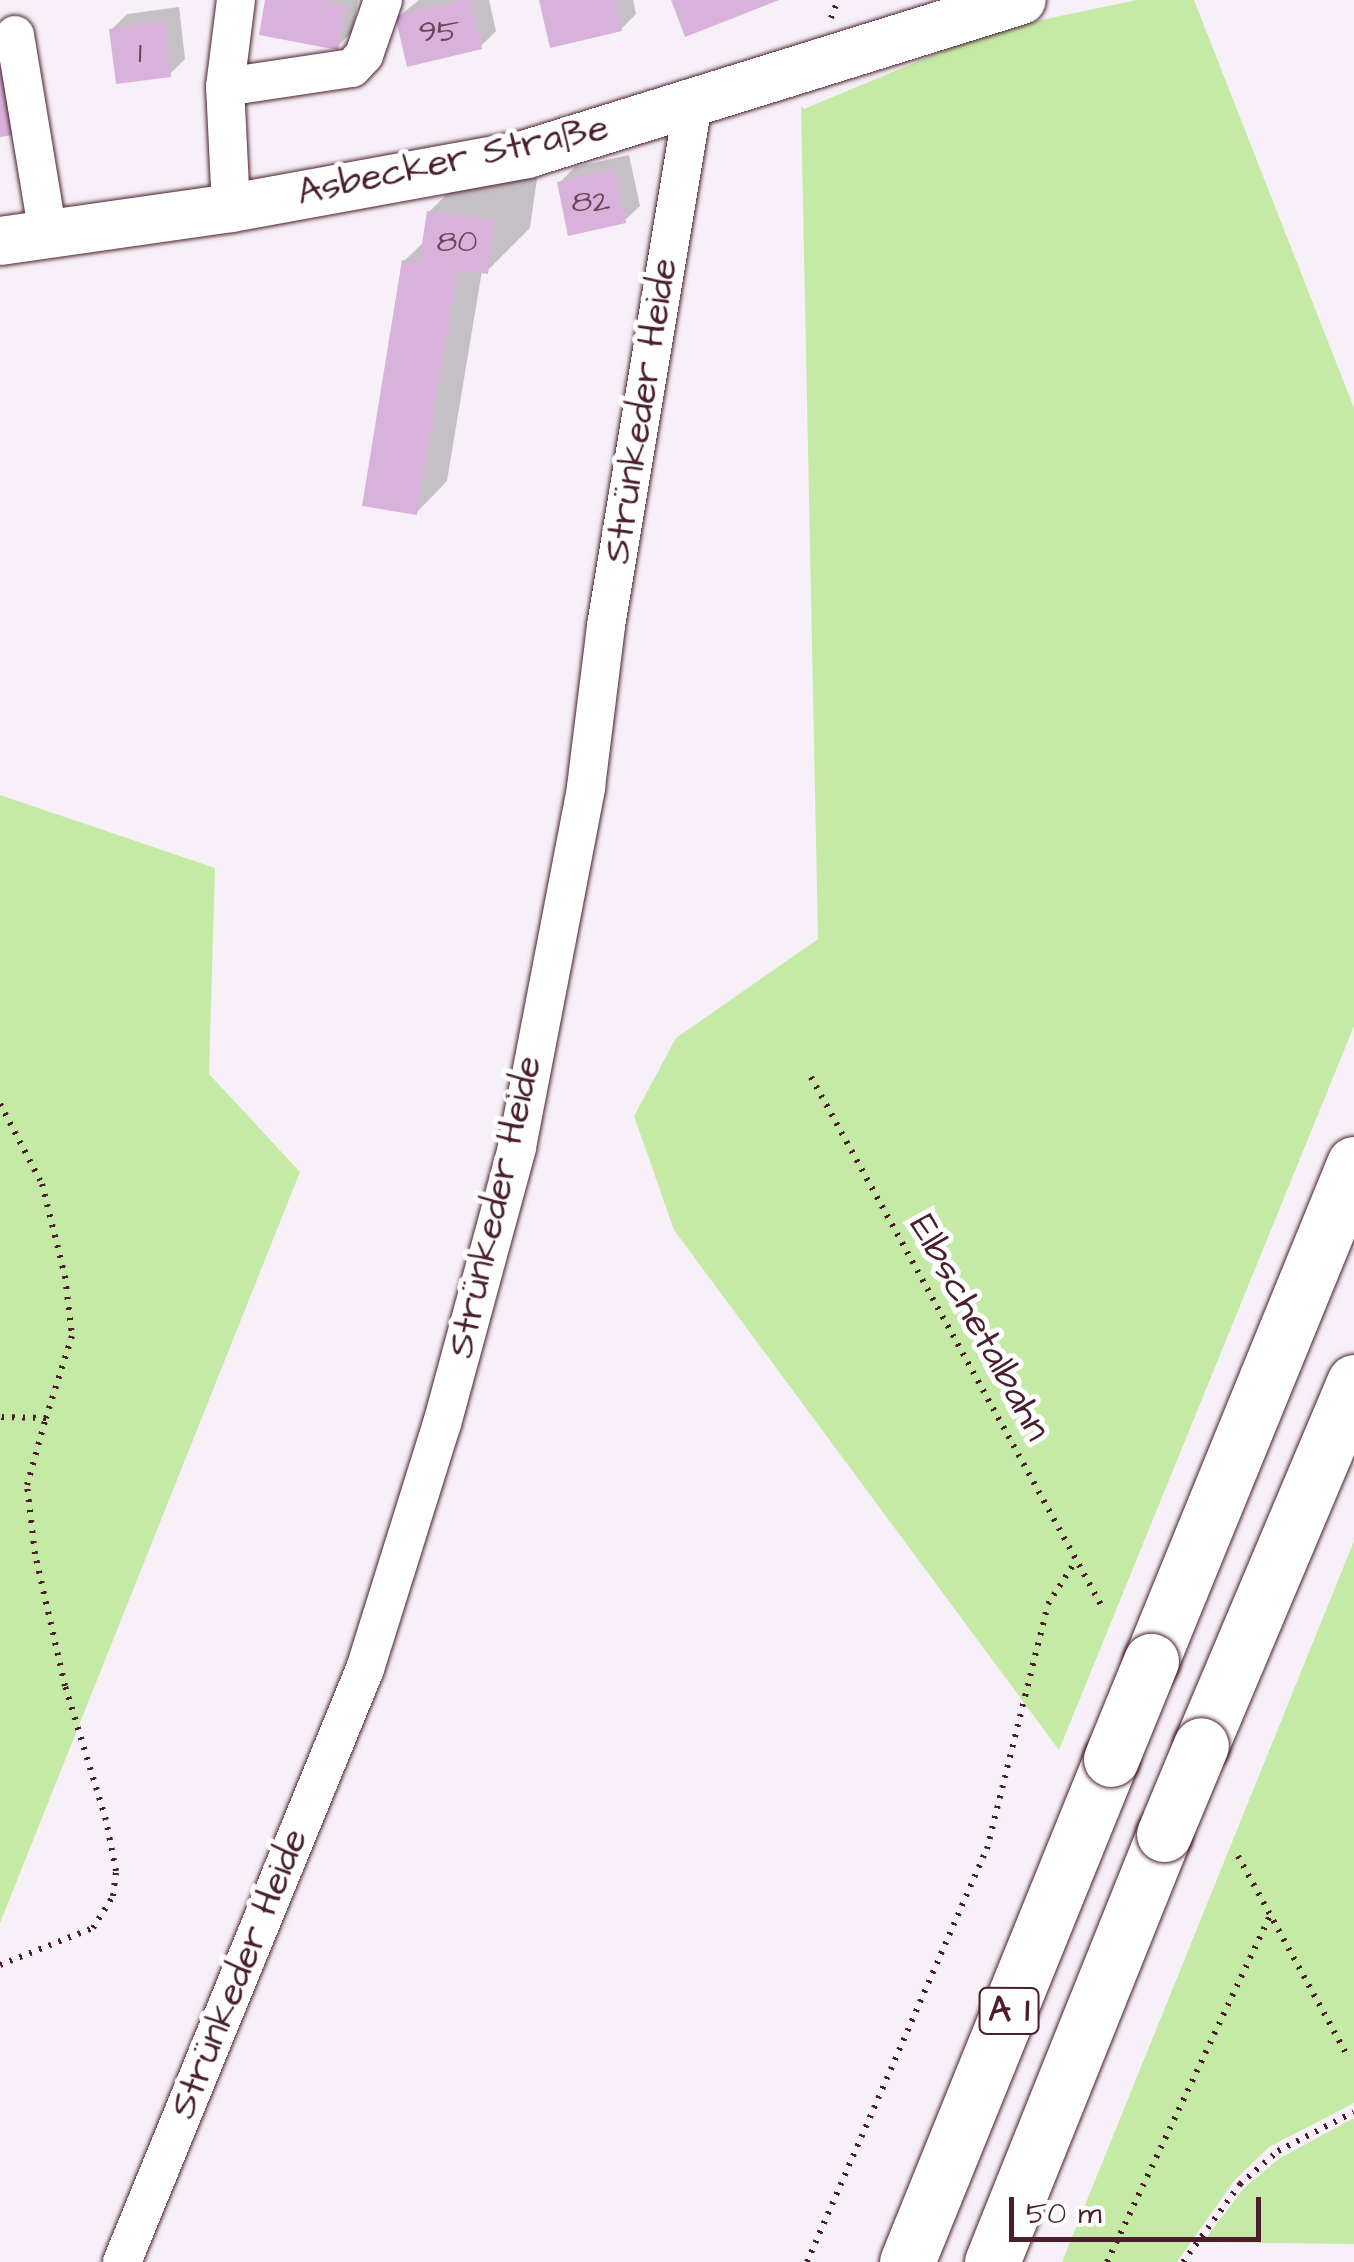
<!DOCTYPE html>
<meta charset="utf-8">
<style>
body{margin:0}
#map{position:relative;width:1354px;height:2262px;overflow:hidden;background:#f7f0f8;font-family:"Architects Daughter",sans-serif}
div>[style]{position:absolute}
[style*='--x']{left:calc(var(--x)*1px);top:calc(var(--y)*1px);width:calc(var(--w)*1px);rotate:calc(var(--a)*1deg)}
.green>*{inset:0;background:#c5eaa5}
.shadow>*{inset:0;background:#0003}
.building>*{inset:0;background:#d8b2db}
.path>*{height:6px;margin-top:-3px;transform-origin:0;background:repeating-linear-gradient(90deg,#4a1f2b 0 2.5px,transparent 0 10.5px)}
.roads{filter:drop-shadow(0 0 2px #4a1f2b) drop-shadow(0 0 2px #4a1f2b)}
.minor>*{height:38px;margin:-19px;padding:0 19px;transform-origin:19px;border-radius:19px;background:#fff}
.major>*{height:48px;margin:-24px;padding:0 24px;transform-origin:24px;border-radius:24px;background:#fff}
.highway>*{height:55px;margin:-27.5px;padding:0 27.5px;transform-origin:27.5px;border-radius:27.5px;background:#fff}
.bridges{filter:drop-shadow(0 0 2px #4a1f2b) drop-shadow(0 0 2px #4a1f2b)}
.highway-bridge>*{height:55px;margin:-27.5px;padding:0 27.5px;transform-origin:27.5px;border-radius:27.5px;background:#fff}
span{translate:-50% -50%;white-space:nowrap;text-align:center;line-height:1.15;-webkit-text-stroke:10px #fff;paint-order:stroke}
.number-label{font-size:32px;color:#6e4457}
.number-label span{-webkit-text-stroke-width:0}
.shield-label span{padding:2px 8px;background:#fff;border:2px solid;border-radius:8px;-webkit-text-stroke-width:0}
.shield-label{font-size:35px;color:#4a1f2b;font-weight:700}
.street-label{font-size:38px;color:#4a1f2b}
.scale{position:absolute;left:1009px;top:2197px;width:252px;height:45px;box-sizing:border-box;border:5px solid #4a1f2b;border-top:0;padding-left:12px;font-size:30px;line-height:35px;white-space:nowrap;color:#4a1f2b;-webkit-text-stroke:8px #fff;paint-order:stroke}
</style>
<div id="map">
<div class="green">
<div style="clip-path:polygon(1137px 0,1194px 0,1354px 408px,1354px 1026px,1059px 1750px,674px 1230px,634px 1116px,676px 1038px,818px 939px,801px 106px,804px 109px,993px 30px)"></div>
<div style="clip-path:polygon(0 795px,215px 868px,209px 1074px,300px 1172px,0 1923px)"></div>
<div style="clip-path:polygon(1354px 1541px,1354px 2103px,1269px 2147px,1234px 2181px,1177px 2262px,1062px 2262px)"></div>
<div style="clip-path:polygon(1354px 2118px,1354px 2244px,1203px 2242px,1244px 2188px,1280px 2158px)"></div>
</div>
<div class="shadow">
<div style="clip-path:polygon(268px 0,358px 0,352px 32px,337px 47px)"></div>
<div style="clip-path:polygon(419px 0,489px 0,496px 31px,481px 46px,398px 17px)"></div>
<div style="clip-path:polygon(542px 0,633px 0,636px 14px,621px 29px)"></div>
<div style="clip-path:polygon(179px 7px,185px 59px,170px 74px,111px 30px,127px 14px)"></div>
<div style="clip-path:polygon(629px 155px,640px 206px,624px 221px,560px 182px,575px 167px)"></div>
<div style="clip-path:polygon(472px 169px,537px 178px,530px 228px,487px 271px,482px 271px,447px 481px,417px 512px,404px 261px,426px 240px,429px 212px)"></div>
</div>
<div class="building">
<div style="clip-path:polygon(265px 0,324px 0,346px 6px,338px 50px,259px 35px)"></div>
<div style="clip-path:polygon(462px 0,470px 0,482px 49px,407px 67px,395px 16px)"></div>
<div style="clip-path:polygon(539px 0,615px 0,622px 31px,550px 48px)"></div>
<div style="clip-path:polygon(671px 0,779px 0,685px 37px)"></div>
<div style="clip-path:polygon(164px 21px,171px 77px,116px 84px,109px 29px)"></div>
<div style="clip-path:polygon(0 39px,19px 134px,0 137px)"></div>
<div style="clip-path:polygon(614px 169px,626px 223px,568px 236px,557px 182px)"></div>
<div style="clip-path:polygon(427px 211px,495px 220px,488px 274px,458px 270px,417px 515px,362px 506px,402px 260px,419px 264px)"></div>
</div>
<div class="path">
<div style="--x:831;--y:18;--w:19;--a:-69"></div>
<div style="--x:811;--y:1077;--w:602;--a:61.22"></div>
<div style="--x:0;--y:1104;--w:90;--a:62.3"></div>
<div style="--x:42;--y:1184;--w:95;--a:76"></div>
<div style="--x:65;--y:1276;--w:60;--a:83.3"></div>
<div style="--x:72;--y:1336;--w:86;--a:107.6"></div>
<div style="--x:46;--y:1418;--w:46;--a:-178.8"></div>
<div style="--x:1238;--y:1856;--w:229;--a:61.3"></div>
<div style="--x:0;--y:1965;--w:100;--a:-21.7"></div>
<div style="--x:93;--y:1928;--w:38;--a:-58"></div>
<div style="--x:113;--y:1896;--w:25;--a:-83"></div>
<div style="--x:116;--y:1871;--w:52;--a:-101.1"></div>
<div style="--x:106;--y:1820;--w:140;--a:-107"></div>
<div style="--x:65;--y:1686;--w:135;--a:-102.8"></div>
<div style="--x:35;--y:1554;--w:69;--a:-96.6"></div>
<div style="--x:27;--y:1485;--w:70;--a:-74.2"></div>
<div style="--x:807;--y:2262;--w:451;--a:-66.5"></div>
<div style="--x:987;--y:1849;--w:252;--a:-76"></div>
<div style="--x:1048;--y:1604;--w:50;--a:-57.3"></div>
<div style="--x:1107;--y:2262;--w:383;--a:-64.8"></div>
<div style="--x:1183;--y:2262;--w:97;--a:-53.8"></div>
<div style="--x:1240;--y:2184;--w:50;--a:-41"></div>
<div style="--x:1278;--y:2151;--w:85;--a:-27.2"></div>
</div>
<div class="roads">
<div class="minor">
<div style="--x:15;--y:35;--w:202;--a:80.6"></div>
<div style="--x:225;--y:87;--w:128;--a:-8.5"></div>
<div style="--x:352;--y:68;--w:18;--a:-47"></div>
<div style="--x:364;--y:55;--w:58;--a:-70.9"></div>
<div style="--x:231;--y:208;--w:121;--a:-92.8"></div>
<div style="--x:225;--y:87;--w:88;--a:-82.8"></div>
<div style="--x:122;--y:2262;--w:641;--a:-67.72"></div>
<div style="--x:365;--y:1669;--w:257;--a:-72.6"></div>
<div style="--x:442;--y:1424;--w:287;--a:-74.8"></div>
<div style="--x:517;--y:1147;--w:367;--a:-79.1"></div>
<div style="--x:586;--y:787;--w:162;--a:-82.9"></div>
<div style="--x:606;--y:626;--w:529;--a:-80.54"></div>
</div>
<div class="major">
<div style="--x:0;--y:241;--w:233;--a:-8.1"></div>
<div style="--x:231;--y:208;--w:301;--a:-10.3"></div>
<div style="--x:527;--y:154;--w:518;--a:-17.28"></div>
</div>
<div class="highway">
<div style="--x:1151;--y:1661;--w:537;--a:-67.78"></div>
<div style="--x:1201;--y:1745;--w:394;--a:-67.1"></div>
<div style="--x:907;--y:2262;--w:543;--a:-67.92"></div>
<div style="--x:992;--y:2262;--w:461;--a:-68.1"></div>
</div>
</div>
<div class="bridges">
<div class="highway-bridge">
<div style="--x:1111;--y:1759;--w:106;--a:-67.8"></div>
<div style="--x:1164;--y:1834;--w:96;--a:-67.4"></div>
</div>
</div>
<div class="number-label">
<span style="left:439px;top:32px">95</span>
<span style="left:140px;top:53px">1</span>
<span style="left:591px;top:202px">82</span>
<span style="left:457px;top:242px">80</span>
</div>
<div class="shield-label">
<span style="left:1009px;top:2011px">A 1</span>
</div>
<div class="street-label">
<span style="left:453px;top:161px;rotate:-12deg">Asbecker Straße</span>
<span style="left:642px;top:411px;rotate:-81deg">Strünkeder Heide</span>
<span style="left:496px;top:1207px;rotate:-77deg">Strünkeder Heide</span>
<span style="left:979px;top:1328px;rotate:61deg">Elbschetalbahn</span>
<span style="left:240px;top:1974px;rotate:-68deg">Strünkeder Heide</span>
</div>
<div class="scale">50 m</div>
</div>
